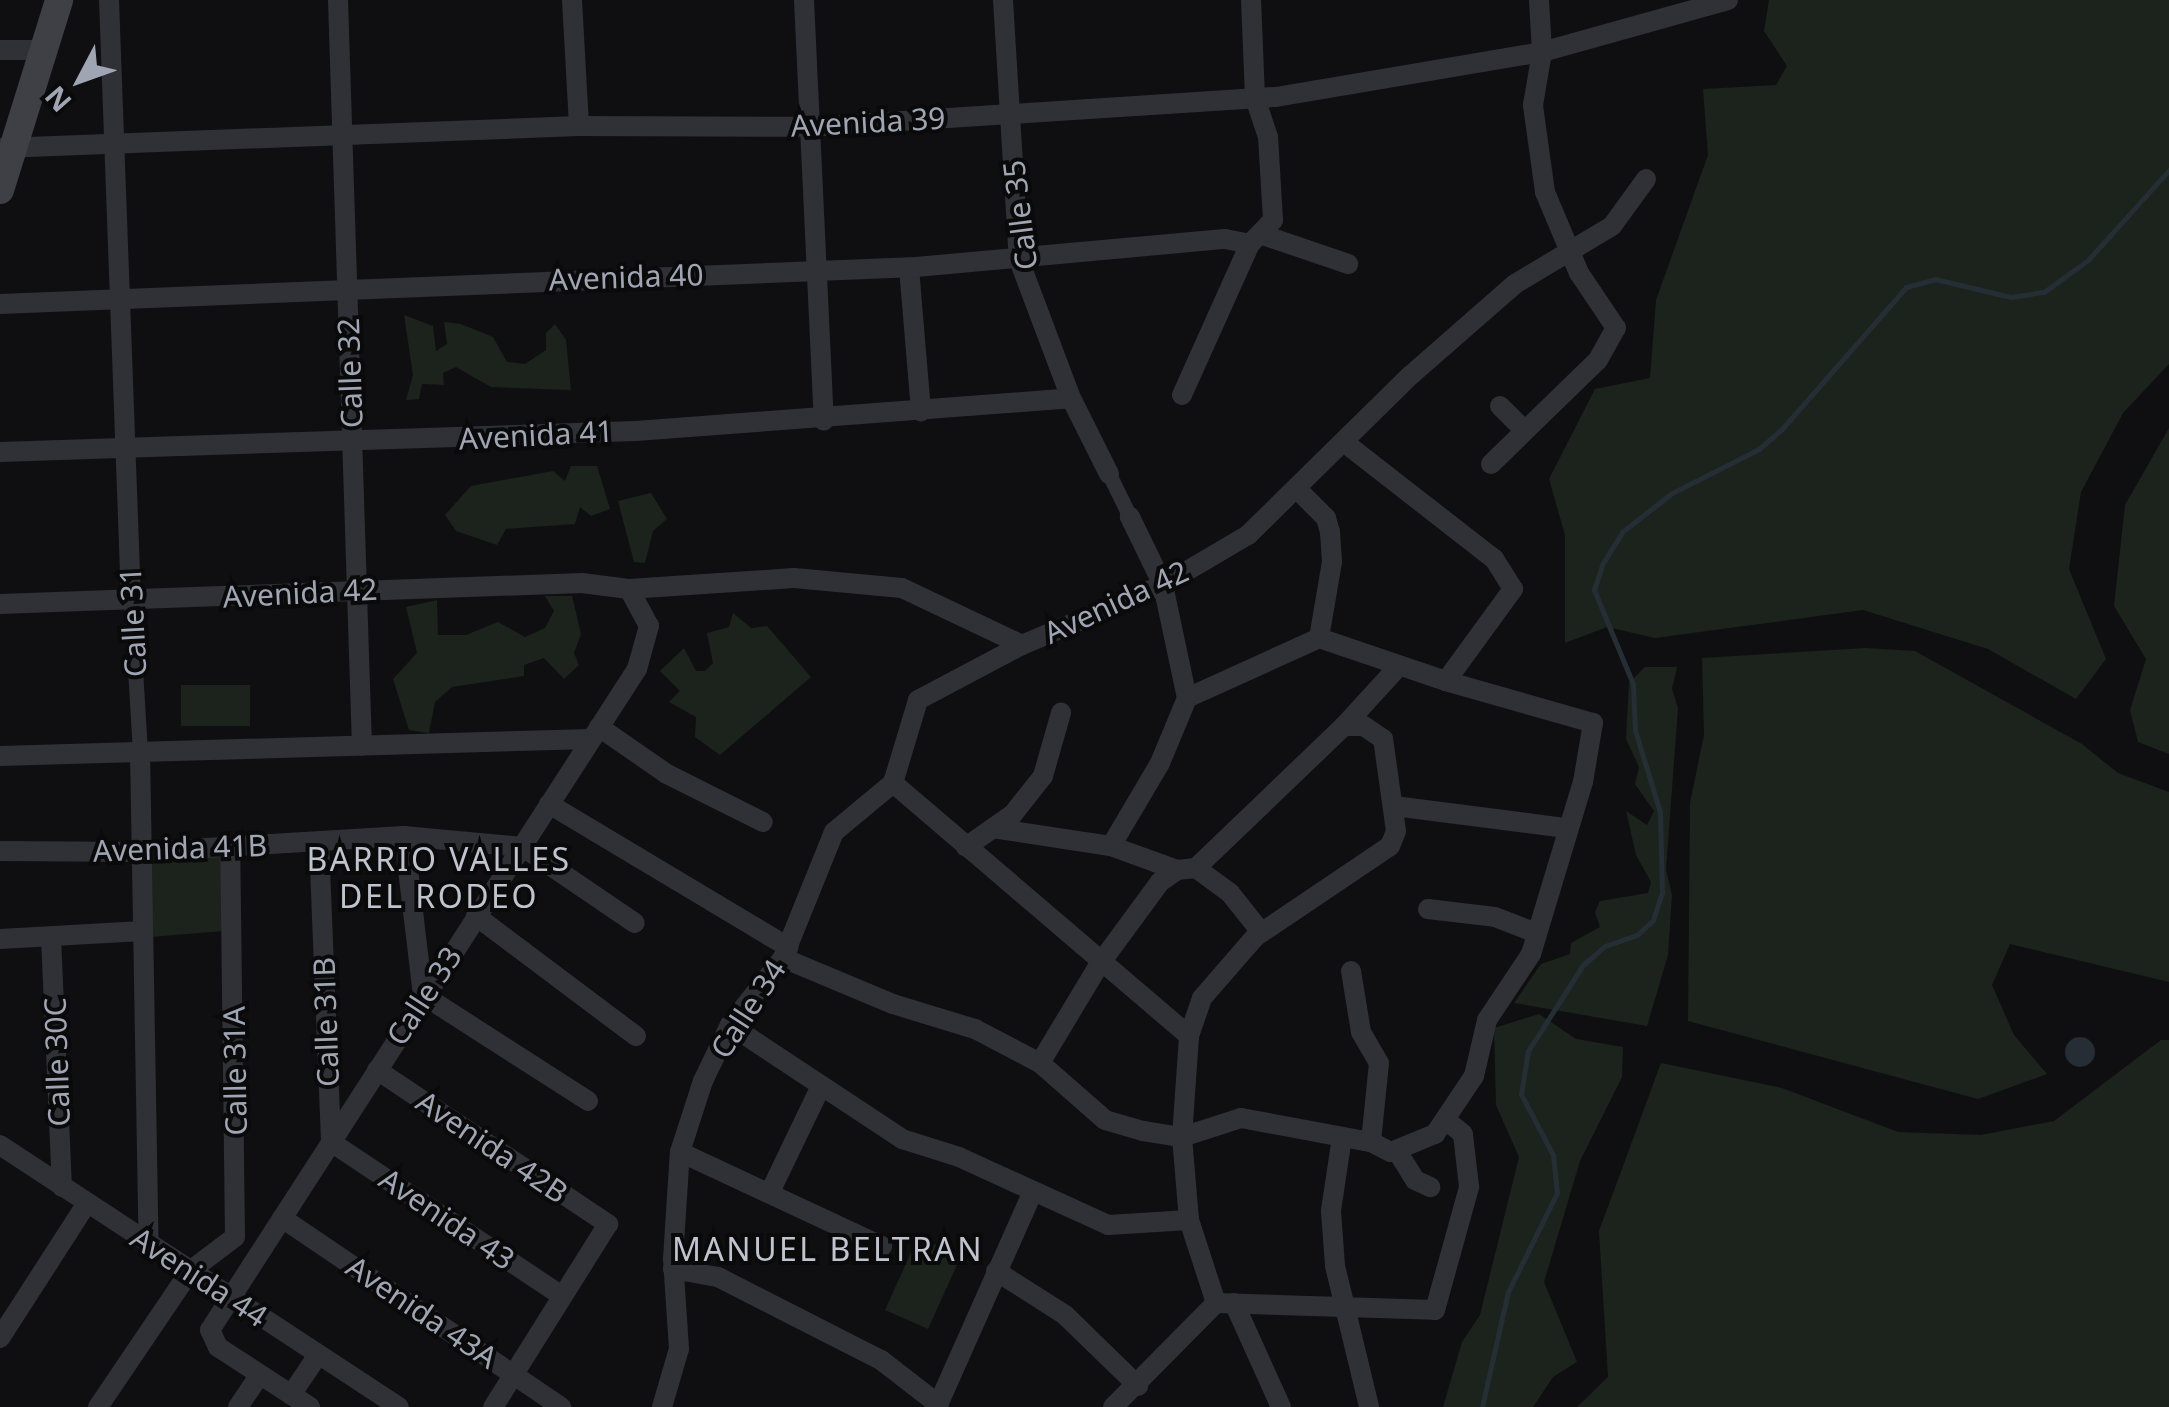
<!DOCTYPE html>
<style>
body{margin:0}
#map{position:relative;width:2169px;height:1407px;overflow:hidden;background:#0f0f11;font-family:"Noto Sans",sans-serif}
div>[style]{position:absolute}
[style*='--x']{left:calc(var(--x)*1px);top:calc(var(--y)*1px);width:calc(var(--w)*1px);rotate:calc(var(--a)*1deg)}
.green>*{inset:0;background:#1b231c}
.water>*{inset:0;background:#252e35}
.round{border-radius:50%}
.stream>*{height:5px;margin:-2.5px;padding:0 2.5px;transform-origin:2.5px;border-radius:2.5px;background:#252e35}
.pedestrian>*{height:15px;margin:-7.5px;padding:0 7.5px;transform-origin:7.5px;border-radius:7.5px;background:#303136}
.minor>*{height:20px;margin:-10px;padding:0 10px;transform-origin:10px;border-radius:10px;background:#303136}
.secondary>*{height:28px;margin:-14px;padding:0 14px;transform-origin:14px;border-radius:14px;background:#3e4046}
span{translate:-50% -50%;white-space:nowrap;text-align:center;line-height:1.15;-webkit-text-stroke:8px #0a0a0b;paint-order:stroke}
.street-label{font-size:30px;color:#9fa5b3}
.neighbourhood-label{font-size:32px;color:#c0c4ce;letter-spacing:2.5px}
.north{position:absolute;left:30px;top:30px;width:100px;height:100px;-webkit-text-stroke:8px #0a0a0b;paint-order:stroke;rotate:229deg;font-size:28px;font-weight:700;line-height:40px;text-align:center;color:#9fa5b3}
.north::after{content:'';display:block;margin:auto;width:35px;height:45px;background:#9fa5b3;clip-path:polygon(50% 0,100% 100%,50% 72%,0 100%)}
</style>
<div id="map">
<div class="green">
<div style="clip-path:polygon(1769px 0,2169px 0,2169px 364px,2123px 413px,2081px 492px,2069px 569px,2106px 659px,2076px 699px,1988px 649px,1863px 610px,1655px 638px,1607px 627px,1565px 643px,1565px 535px,1549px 479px,1595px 389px,1650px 378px,1656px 300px,1708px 155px,1703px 89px,1776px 85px,1787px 66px,1764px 31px)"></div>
<div style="clip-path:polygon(404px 315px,433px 326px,436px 351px,447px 344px,444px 322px,461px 324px,493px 337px,507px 362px,525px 364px,546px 350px,546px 333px,555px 324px,566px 340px,571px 390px,491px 387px,456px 367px,443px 373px,444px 385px,422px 384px,419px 399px,406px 400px,413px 375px)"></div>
<div style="clip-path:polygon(2169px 428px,2169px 754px,2138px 742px,2130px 710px,2146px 659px,2114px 606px,2125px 505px)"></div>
<div style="clip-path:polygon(571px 466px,597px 466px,610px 509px,591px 516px,580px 507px,575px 524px,506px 529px,497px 545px,456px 531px,445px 515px,471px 486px,553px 471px,565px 481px)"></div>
<div style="clip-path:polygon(651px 493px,667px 519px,653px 531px,645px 563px,634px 562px,618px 501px)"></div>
<div style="clip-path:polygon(545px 596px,572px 596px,581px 634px,574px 653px,579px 665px,564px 679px,544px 658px,524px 665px,524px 676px,452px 687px,435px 702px,429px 733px,409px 730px,393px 679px,417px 653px,406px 607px,437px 600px,438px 635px,466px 635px,498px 622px,525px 637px,545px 628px,554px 611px)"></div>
<div style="clip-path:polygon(733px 613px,751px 628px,767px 626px,811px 677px,720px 755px,695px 737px,696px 717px,669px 702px,680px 691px,660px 671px,684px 648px,696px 671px,705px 671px,713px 663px,707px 633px,729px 627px)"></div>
<div style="clip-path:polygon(1865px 648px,1915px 651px,2082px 744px,2118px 773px,2169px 792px,2169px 982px,2010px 944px,1992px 985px,2014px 1035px,2047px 1074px,1978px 1099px,1688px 1021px,1690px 803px,1704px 735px,1702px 658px)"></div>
<div style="clip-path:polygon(1645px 667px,1677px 667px,1672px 689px,1678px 708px,1666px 870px,1672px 895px,1668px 955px,1647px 1026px,1514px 1003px,1541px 964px,1570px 954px,1571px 943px,1600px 927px,1595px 912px,1600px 901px,1648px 893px,1651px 882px,1636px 855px,1626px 811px,1647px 825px,1654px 811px,1635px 784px,1639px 767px,1626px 739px,1629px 683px)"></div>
<div style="clip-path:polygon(181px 685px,250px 685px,250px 726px,181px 726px)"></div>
<div style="clip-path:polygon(225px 854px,224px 931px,150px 937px,145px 855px)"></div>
<div style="clip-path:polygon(1539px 1014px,1576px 1039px,1623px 1047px,1622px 1077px,1580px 1161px,1544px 1282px,1577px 1362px,1553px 1377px,1533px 1407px,1443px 1407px,1462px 1342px,1480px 1315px,1519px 1157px,1496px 1105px,1494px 1028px)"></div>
<div style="clip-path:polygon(2161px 1040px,2169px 1040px,2169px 1407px,1577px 1407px,1608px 1377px,1599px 1231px,1661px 1063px,1782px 1088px,1898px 1132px,1981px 1135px,2054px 1121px)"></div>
<div style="clip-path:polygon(918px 1237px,961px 1256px,928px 1329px,885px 1310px)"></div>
</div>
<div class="water">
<div class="round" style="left:2065px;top:1037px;width:30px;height:30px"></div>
</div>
<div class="stream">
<div style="--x:1482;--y:1407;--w:118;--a:-77.3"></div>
<div style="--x:1508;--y:1292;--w:110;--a:-63.7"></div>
<div style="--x:1557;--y:1193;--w:38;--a:-96"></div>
<div style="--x:1553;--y:1155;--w:69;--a:-117.7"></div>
<div style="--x:1521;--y:1094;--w:44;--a:-80.8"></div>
<div style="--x:1528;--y:1051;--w:102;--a:-57.4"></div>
<div style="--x:1583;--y:965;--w:29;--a:-41"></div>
<div style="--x:1605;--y:946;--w:34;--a:-19"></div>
<div style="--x:1637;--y:935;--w:22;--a:-43"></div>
<div style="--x:1653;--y:920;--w:28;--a:-72"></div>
<div style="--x:1662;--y:893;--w:81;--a:-91.4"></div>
<div style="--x:1660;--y:812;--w:86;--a:-107"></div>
<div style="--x:1635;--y:730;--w:46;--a:-92.5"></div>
<div style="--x:1633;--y:684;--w:102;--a:-112.5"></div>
<div style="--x:1594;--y:590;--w:28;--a:-72"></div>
<div style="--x:1603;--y:563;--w:36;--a:-58"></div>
<div style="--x:1622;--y:532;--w:63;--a:-38"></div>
<div style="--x:1672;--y:493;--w:97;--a:-26.8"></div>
<div style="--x:1759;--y:449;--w:29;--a:-41"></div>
<div style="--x:1781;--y:430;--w:190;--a:-48.8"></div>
<div style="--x:1906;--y:287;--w:30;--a:-15"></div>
<div style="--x:1935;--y:279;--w:78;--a:13.3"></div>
<div style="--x:2011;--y:297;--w:33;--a:-9"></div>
<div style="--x:2044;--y:292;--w:54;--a:-36"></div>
<div style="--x:2088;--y:260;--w:121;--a:-48"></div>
</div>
<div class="pedestrian">
<div style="--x:1109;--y:474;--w:48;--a:64"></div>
<div style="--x:131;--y:601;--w:150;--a:86.6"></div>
</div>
<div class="minor">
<div style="--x:109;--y:0;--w:601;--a:87.9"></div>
<div style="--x:338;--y:0;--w:746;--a:88.16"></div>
<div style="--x:572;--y:0;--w:126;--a:86.8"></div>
<div style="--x:804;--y:0;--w:421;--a:87.3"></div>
<div style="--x:1003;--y:0;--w:260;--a:86.5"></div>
<div style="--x:1019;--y:260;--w:147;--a:69.4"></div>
<div style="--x:1071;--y:398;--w:85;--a:63.4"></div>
<div style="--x:0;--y:50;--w:43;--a:0"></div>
<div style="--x:2;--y:148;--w:577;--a:-2.18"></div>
<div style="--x:579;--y:126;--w:231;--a:0.2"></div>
<div style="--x:810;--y:127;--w:467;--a:-3.7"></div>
<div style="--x:1276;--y:97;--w:270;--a:-9.6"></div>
<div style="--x:1542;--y:52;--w:193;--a:-15.6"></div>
<div style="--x:1263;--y:235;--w:90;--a:18.8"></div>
<div style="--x:909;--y:268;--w:144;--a:85.2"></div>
<div style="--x:0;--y:304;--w:917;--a:-2.31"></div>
<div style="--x:916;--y:267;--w:310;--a:-5.2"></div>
<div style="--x:1225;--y:239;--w:25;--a:11"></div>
<div style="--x:1182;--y:395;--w:166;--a:-65.8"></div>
<div style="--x:1250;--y:244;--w:33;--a:-46"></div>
<div style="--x:1273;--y:220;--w:83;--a:-93.4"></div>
<div style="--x:1268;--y:137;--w:41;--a:-108.4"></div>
<div style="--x:1255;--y:98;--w:98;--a:-92.3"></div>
<div style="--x:1500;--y:406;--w:34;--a:45"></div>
<div style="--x:0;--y:452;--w:636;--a:-1.89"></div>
<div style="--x:636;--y:431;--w:436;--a:-4.3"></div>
<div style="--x:1491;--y:464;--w:149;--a:-44.2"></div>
<div style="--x:1598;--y:360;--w:37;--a:-61"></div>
<div style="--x:1616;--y:328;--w:66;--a:-123.9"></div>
<div style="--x:1579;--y:273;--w:88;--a:-112.8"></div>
<div style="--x:1545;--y:192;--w:88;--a:-97.9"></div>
<div style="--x:1533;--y:105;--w:54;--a:-80.4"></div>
<div style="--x:1542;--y:52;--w:52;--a:-93.3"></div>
<div style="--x:1299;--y:491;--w:38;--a:45"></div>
<div style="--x:1326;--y:518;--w:15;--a:74"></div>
<div style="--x:1330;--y:532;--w:30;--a:86"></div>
<div style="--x:1332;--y:562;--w:77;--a:99.7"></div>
<div style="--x:0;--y:604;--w:582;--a:-2.07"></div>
<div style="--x:582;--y:583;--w:47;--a:7.3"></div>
<div style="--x:629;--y:589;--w:165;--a:-3.8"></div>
<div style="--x:794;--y:578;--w:108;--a:5.3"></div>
<div style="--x:902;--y:588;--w:133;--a:25.4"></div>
<div style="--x:1187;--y:698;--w:145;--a:-24.4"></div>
<div style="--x:1319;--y:638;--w:134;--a:18.7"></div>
<div style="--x:1344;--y:726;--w:81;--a:-47.5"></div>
<div style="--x:599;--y:727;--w:83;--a:34.7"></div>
<div style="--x:667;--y:774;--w:107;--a:26.6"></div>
<div style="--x:140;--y:751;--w:493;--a:89"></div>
<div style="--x:0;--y:756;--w:591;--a:-1.65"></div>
<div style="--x:893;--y:783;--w:389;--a:40.5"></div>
<div style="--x:549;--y:804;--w:279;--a:30.9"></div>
<div style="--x:1394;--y:806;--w:172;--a:7.3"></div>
<div style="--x:993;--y:828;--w:119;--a:8.7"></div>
<div style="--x:404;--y:836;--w:160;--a:83.2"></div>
<div style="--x:423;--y:995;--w:196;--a:32.7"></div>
<div style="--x:319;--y:842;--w:300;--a:87.7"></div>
<div style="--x:331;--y:1142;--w:278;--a:33.7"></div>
<div style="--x:966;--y:847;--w:57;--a:-35.1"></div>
<div style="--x:1013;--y:814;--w:48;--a:-51.7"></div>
<div style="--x:1043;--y:776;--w:66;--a:-74.1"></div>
<div style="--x:0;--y:851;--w:141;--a:0.4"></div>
<div style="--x:141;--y:852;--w:263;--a:-3.5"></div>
<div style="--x:404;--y:836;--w:120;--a:5.3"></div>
<div style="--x:523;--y:847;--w:135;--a:34.2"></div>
<div style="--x:1196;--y:868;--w:42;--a:36.3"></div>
<div style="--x:1230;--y:893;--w:50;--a:51.5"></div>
<div style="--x:1428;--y:909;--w:67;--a:6.8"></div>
<div style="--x:1495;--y:917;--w:44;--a:21.3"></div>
<div style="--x:476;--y:916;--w:200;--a:36.9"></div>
<div style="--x:51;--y:937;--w:250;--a:87.5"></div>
<div style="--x:0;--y:939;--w:143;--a:-3.2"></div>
<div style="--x:783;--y:958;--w:119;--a:22.7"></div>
<div style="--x:893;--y:1004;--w:86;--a:17"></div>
<div style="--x:975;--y:1029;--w:73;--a:27.6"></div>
<div style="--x:1040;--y:1063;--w:86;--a:41.2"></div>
<div style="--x:1105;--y:1120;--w:40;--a:16"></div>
<div style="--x:1143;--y:1131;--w:39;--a:9"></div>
<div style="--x:1182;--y:1137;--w:62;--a:-17.9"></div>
<div style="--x:1241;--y:1118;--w:132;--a:10.5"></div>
<div style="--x:1371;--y:1142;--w:22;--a:27"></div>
<div style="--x:1391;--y:1152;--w:48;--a:-22.2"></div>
<div style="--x:1435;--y:1134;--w:70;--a:-56.1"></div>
<div style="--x:1474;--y:1076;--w:57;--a:-76.9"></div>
<div style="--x:1487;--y:1020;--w:79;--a:-56.3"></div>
<div style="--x:1531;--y:954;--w:180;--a:-73.2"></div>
<div style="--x:1583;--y:782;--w:60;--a:-80.4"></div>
<div style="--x:1593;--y:723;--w:153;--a:-164.1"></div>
<div style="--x:1446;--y:681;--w:114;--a:-53.9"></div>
<div style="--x:1513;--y:589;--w:36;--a:-122"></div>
<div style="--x:1494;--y:559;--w:189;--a:-142.1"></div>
<div style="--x:1351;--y:971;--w:62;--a:80.7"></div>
<div style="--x:1361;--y:1032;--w:36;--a:60"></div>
<div style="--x:1379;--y:1063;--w:79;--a:95.8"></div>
<div style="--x:730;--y:1025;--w:206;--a:33.5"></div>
<div style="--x:902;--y:1139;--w:60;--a:17.5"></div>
<div style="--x:959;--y:1157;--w:164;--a:24.5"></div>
<div style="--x:1108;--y:1225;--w:81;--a:-3.5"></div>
<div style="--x:1040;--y:1063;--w:114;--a:-59"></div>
<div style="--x:1099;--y:965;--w:103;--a:-53.7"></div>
<div style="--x:1160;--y:882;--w:21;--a:-35"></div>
<div style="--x:1177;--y:870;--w:70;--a:-160"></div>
<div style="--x:1111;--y:846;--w:96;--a:-59.4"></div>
<div style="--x:1160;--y:763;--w:70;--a:-67.4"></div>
<div style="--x:1187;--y:698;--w:116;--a:-102"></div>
<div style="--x:1163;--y:585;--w:76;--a:-115.9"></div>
<div style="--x:377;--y:1070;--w:278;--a:33.7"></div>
<div style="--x:608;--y:1224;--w:216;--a:122.1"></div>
<div style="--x:1342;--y:1137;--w:75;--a:98.5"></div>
<div style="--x:1331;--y:1211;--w:55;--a:85.8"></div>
<div style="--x:1335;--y:1266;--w:145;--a:76.4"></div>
<div style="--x:0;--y:1145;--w:477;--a:33.3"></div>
<div style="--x:1397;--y:1151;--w:34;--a:58"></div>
<div style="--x:1415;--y:1180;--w:17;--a:25"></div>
<div style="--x:680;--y:1152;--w:223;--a:25"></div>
<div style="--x:771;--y:1190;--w:113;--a:-64.3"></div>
<div style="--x:282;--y:1218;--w:337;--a:34.1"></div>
<div style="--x:673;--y:1269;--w:46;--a:10.1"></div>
<div style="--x:718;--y:1277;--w:183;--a:27"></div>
<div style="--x:881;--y:1360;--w:73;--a:37.8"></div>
<div style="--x:996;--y:1271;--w:82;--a:32.5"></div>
<div style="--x:1065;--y:1315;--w:102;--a:44.2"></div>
<div style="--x:1216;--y:1303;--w:219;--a:1.8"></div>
<div style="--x:1435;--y:1310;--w:128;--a:-74.5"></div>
<div style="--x:1469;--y:1187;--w:53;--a:-96.5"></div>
<div style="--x:1463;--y:1134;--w:21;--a:-141"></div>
<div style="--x:1234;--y:1303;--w:114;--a:65.7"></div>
<div style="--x:0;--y:1338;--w:161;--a:-57.2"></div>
<div style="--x:291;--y:1395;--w:48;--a:-56"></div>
<div style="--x:98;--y:1407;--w:164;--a:-55.9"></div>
<div style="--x:190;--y:1271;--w:56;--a:-37.1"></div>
<div style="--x:235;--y:1237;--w:389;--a:-90.7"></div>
<div style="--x:238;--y:1407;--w:37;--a:-56"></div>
<div style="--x:310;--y:1407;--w:110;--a:-146.9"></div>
<div style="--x:218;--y:1347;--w:19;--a:-115"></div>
<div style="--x:210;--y:1330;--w:787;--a:-57.14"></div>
<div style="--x:637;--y:669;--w:45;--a:-74.4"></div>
<div style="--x:649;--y:626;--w:42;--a:-118.4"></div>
<div style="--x:662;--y:1407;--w:60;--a:-73.7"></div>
<div style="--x:679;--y:1349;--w:90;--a:-93.8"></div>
<div style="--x:673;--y:1259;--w:107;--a:-86.3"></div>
<div style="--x:680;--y:1152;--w:75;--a:-72.1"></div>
<div style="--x:703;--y:1081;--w:62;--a:-64.3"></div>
<div style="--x:730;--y:1025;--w:85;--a:-51.7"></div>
<div style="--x:783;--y:958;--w:136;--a:-68"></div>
<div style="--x:834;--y:832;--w:77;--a:-39.7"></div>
<div style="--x:893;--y:783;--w:87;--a:-73.2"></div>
<div style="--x:918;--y:700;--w:118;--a:-27.9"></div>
<div style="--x:1022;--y:645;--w:153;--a:-23.1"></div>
<div style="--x:1163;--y:585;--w:99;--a:-30.5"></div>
<div style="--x:1248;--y:535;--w:228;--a:-44.5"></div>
<div style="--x:1411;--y:375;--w:138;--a:-41.2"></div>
<div style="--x:1515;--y:284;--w:113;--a:-30.9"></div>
<div style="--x:1612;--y:226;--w:58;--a:-54.1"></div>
<div style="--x:937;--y:1407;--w:236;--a:-66"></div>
<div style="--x:1113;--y:1407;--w:146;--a:-45.3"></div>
<div style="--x:1216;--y:1303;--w:87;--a:-108"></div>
<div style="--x:1189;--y:1220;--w:83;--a:-94.8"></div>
<div style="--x:1182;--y:1137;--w:101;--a:-86"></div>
<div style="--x:1189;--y:1036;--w:40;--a:-71.1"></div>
<div style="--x:1202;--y:998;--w:81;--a:-49"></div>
<div style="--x:1255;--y:937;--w:163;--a:-34"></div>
<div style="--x:1390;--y:846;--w:16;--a:-68"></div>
<div style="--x:1396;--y:831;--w:93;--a:-98"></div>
<div style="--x:1383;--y:739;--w:23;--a:-146"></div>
<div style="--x:1364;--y:726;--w:20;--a:180"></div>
<div style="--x:1344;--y:726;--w:205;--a:136.2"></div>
<div style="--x:1196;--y:868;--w:19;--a:174"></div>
</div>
<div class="secondary">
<div style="--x:0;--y:190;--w:199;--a:-72.7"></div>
</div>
<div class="street-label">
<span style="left:868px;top:122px;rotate:-3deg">Avenida 39</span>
<span style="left:1020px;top:215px;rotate:-97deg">Calle 35</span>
<span style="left:626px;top:277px;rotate:-2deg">Avenida 40</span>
<span style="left:350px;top:373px;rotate:-92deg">Calle 32</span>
<span style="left:536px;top:435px;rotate:-3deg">Avenida 41</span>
<span style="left:300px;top:593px;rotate:-3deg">Avenida 42</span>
<span style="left:1116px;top:602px;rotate:-25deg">Avenida 42</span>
<span style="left:133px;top:622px;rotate:-93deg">Calle 31</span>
<span style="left:180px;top:848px;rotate:-2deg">Avenida 41B</span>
<span style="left:424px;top:996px;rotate:-57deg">Calle 33</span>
<span style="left:748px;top:1009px;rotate:-57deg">Calle 34</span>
<span style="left:326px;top:1022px;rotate:-92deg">Calle 31B</span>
<span style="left:57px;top:1062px;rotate:-92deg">Calle 30C</span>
<span style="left:235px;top:1071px;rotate:-91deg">Calle 31A</span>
<span style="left:492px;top:1147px;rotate:34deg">Avenida 42B</span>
<span style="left:447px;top:1219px;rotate:34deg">Avenida 43</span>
<span style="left:199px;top:1277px;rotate:33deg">Avenida 44</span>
<span style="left:422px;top:1312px;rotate:34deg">Avenida 43A</span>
</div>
<div class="neighbourhood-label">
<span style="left:439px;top:878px">BARRIO VALLES<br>DEL RODEO</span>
<span style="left:828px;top:1249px">MANUEL BELTRAN</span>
</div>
<div class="north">N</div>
</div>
